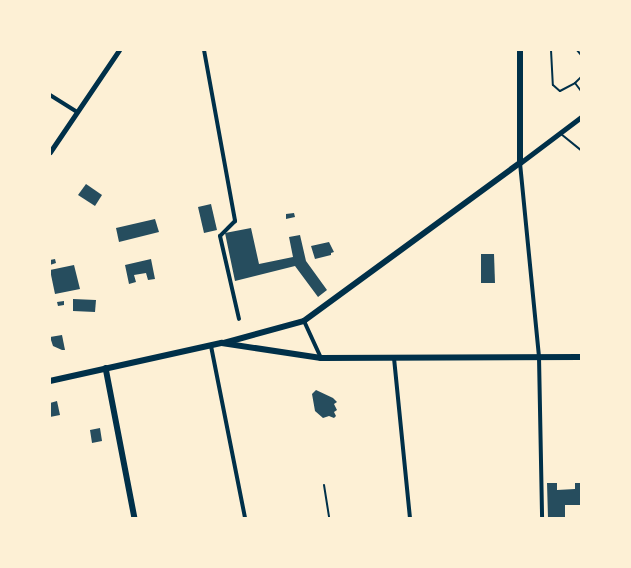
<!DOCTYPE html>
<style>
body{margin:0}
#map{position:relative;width:631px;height:568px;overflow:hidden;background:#fdf0d5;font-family:Commissioner,sans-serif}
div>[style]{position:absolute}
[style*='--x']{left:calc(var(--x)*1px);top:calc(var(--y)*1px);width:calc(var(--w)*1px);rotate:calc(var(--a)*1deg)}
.building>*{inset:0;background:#264d5e}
.service>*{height:2px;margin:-1px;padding:0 1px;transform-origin:1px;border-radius:1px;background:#003049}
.minor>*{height:4px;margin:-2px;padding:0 2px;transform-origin:2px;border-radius:2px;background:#003049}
.tertiary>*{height:5px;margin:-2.5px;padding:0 2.5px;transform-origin:2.5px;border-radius:2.5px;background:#003049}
.secondary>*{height:5.5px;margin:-2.75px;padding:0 2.75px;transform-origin:2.75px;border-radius:2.75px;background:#003049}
span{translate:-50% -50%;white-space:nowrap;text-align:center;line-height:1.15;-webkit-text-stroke:3px #fdf0d5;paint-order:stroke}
.frame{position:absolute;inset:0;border:51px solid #fdf0d5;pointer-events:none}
</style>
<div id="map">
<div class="building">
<div style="clip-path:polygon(86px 184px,102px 195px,95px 206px,78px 195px)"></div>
<div style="clip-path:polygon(211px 204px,217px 230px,204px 233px,198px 207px)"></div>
<div style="clip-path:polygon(294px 213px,295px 217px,286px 219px,286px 214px)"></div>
<div style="clip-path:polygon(155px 219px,159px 232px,119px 242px,116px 228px)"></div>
<div style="clip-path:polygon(251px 228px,259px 264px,293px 257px,289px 237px,300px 235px,306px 261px,327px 290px,318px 297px,295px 266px,235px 281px,225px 233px)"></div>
<div style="clip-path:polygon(329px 242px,334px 252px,331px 253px,331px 255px,315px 259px,311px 246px)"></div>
<div style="clip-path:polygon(481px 254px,494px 254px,495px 283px,481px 283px)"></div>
<div style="clip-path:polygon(55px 259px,56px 263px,50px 265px,50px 260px)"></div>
<div style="clip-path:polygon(151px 259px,155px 279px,148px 280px,146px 273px,134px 275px,136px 282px,129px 284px,125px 265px)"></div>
<div style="clip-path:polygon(74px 265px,80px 289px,55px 294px,50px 270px)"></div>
<div style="clip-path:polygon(73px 299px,96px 300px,95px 312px,73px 311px)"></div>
<div style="clip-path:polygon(64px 301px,64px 305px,58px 306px,57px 302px)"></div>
<div style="clip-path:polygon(62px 335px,65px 350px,62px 350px,53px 346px,50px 337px)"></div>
<div style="clip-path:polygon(316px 390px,333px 398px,337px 402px,334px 404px,337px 410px,334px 412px,336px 416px,334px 418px,329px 416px,323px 418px,315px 411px,312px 394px)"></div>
<div style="clip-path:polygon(57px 401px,60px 415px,50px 417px,50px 403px)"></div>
<div style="clip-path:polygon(100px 428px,102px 441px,92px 443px,90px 430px)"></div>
<div style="clip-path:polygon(547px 483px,557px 483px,557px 490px,575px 489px,575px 483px,581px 483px,581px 505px,565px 505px,565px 518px,548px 518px)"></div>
</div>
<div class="service">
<div style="--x:551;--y:50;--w:35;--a:87"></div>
<div style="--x:553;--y:85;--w:9;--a:41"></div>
<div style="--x:560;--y:91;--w:17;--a:-28"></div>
<div style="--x:575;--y:83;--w:10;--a:53"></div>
<div style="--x:577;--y:50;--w:6;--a:51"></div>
<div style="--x:575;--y:83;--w:8;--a:-45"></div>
<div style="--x:561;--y:134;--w:26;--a:39"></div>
<div style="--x:324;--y:485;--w:33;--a:81"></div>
</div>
<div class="minor">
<div style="--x:204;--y:50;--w:174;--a:79.7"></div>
<div style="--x:235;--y:221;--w:21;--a:135"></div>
<div style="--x:220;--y:236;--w:85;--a:77.1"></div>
<div style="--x:50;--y:95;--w:32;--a:32"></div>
<div style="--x:520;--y:163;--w:195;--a:84.4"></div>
<div style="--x:539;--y:357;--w:161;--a:88.9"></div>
<div style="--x:304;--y:321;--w:41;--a:65.3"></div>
<div style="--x:211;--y:346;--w:175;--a:78.8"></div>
<div style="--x:394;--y:358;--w:161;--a:84.3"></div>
</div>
<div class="tertiary">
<div style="--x:50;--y:152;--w:123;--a:-55.9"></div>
<div style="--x:520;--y:163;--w:76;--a:-37"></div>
</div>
<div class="secondary">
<div style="--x:224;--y:343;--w:83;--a:-15.4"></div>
<div style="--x:304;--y:321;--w:268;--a:-36.2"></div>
<div style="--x:520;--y:163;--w:113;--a:-90"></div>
<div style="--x:106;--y:368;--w:153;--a:79.1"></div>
<div style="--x:50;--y:381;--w:176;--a:-12.5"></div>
<div style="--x:222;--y:343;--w:100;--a:8.6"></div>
<div style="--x:321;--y:358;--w:260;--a:-0.2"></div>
</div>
<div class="frame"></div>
</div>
